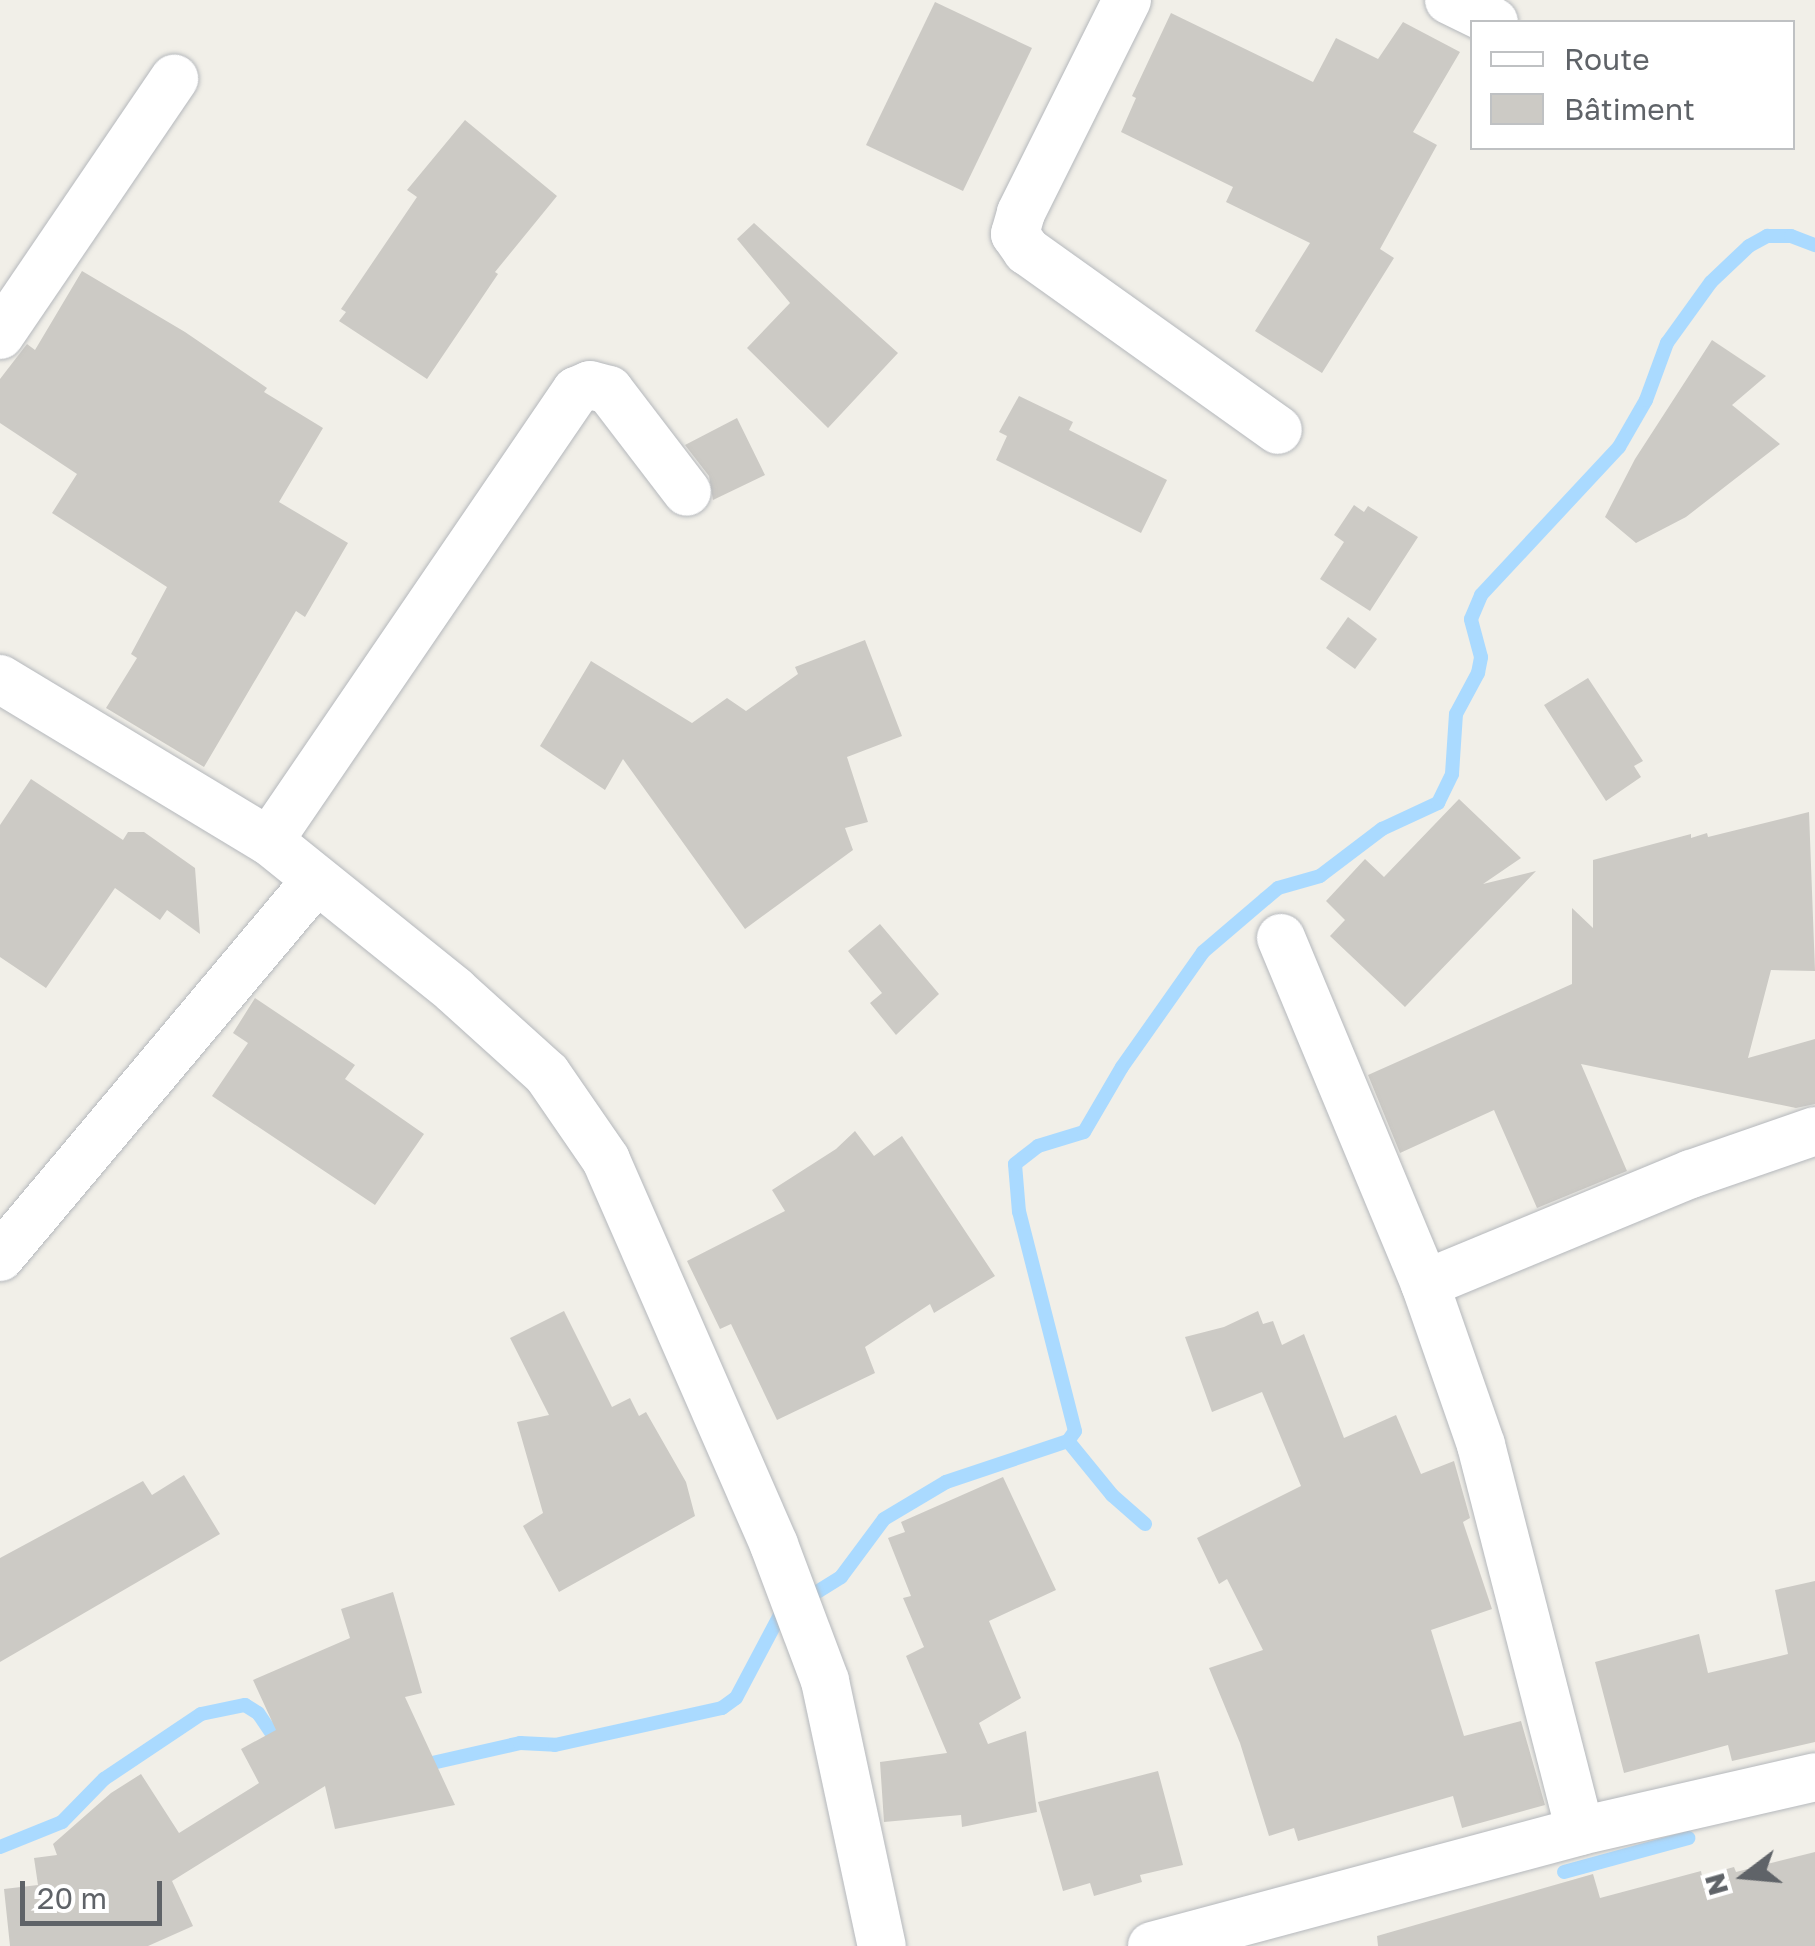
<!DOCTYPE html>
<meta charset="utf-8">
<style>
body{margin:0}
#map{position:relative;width:1815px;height:1946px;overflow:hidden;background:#f1efe8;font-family:"Golos Text",sans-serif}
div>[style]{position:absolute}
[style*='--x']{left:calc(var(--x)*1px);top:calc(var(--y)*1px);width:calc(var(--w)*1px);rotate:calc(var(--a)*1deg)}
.stream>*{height:14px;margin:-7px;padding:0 7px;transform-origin:7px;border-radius:7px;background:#aadaff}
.building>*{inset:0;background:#cccac5}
.roads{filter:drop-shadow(0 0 2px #b5b8bc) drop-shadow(0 0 2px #b5b8bc)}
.street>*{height:48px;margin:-24px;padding:0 24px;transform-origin:24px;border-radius:24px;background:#fff}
span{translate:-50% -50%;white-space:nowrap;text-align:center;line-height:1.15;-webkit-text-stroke:8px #fff;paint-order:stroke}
.legend{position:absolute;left:1470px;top:20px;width:325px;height:130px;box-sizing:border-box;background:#fff;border:2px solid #bfc1c3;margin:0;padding:12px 18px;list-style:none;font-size:30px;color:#5f6368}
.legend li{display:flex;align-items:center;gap:20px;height:50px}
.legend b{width:50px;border:2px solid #bfc1c3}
.north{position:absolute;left:1695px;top:1826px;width:100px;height:100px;-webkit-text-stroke:8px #fff;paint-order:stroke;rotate:254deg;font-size:28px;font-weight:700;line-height:40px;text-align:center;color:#5f6368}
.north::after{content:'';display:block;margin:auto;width:35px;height:45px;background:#5f6368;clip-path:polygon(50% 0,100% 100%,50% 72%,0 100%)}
.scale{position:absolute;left:20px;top:1881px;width:142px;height:45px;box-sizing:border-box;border:5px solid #5f6368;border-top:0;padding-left:12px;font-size:30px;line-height:35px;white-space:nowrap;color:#5f6368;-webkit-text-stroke:8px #fff;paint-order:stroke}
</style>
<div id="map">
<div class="stream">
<div style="--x:1068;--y:1441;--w:70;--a:50.8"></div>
<div style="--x:1112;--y:1495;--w:44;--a:41.3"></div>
<div style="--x:419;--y:1766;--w:104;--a:-12.8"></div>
<div style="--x:520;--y:1743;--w:35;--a:3"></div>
<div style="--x:555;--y:1745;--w:171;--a:-12.5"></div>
<div style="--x:722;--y:1708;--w:17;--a:-36"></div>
<div style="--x:736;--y:1698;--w:94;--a:-62.1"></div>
<div style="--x:780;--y:1615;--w:72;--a:-31.9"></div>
<div style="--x:841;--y:1577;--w:72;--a:-53.4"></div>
<div style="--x:884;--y:1519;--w:72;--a:-30.8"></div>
<div style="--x:946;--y:1482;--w:129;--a:-18.6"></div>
<div style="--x:1068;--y:1441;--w:12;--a:-55"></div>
<div style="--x:1075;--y:1431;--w:226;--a:-104.3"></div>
<div style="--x:1019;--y:1212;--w:48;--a:-94.8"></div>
<div style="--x:1015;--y:1164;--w:29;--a:-38"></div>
<div style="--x:1038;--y:1146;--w:48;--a:-16.9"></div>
<div style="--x:1084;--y:1132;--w:75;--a:-59.7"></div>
<div style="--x:1122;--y:1067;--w:141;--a:-54.8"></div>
<div style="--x:1203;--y:952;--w:82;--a:-40.5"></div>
<div style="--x:1265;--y:899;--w:17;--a:-40"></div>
<div style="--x:1278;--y:888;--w:44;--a:-15.9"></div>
<div style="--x:1320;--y:876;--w:78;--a:-37.2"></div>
<div style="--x:1382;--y:829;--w:62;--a:-24.9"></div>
<div style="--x:1438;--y:803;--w:32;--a:-64"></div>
<div style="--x:1452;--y:774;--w:60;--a:-86.2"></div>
<div style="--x:1456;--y:714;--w:47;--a:-61.8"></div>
<div style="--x:1478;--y:673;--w:16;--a:-79"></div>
<div style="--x:1481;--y:657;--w:39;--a:-105"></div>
<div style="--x:1471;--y:619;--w:26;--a:-67"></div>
<div style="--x:1481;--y:595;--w:202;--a:-47"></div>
<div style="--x:1619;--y:447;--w:54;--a:-60.1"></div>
<div style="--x:1646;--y:400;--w:61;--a:-69.8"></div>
<div style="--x:1667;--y:343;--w:75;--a:-54.2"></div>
<div style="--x:1711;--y:282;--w:52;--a:-43.5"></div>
<div style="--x:1749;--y:246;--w:21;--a:-29"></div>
<div style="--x:1767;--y:236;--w:24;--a:0"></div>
<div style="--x:1791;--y:236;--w:26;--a:21"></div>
<div style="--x:0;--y:1847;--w:67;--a:-22"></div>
<div style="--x:62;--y:1822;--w:60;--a:-45.7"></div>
<div style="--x:104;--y:1779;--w:117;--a:-33.8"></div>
<div style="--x:201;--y:1714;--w:45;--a:-11.6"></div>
<div style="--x:245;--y:1705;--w:15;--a:32"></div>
<div style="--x:258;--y:1713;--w:40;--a:56"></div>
<div style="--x:1564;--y:1872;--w:129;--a:-15.3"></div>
</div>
<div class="building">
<div style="clip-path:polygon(935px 2px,1032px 48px,963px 191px,866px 145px)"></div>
<div style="clip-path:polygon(1171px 13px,1313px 82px,1336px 38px,1378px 59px,1403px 22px,1460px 52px,1413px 132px,1437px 145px,1380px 249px,1394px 258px,1322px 373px,1255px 331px,1310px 243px,1226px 202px,1233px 187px,1121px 132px,1136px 98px,1132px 96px)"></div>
<div style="clip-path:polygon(465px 120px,557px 196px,495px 272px,498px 274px,427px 379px,339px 321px,346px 312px,341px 309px,417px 197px,407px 190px)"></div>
<div style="clip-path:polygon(754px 223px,898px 353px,828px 428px,747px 348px,790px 303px,737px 239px)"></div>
<div style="clip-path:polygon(82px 271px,185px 332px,267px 388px,264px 392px,323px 428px,279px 502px,348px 543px,305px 617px,296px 611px,204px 767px,106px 708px,137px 658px,131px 654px,167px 587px,52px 513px,77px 474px,0 423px,0 379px,27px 344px,35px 350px)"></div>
<div style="clip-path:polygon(1712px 340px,1766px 376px,1732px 405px,1780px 444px,1686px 517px,1636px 543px,1605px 517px,1635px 459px)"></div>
<div style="clip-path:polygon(1019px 396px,1073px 422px,1069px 430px,1167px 480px,1141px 533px,996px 460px,1007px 436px,999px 432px)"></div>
<div style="clip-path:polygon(737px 418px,765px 475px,713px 500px,709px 476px,685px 445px)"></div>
<div style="clip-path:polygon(1354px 505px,1364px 512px,1368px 506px,1418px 537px,1370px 611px,1320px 579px,1344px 542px,1334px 535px)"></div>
<div style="clip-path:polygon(1348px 617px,1377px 639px,1355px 669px,1326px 648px)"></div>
<div style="clip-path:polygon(865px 640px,902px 736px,847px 757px,868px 822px,845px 828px,853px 850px,745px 929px,623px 759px,605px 790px,540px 746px,591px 661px,692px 723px,727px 698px,746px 711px,798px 674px,795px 667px)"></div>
<div style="clip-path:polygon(1588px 678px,1643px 761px,1634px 766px,1641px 777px,1606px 801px,1544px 705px)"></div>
<div style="clip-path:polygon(31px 779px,123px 840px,128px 832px,144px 832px,195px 868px,200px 934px,167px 910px,160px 920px,115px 888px,46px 988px,0 957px,0 825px)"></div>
<div style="clip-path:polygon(1459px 799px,1521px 858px,1483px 884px,1536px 871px,1405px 1007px,1330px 936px,1345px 920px,1326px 901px,1365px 859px,1384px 877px)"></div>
<div style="clip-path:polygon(1809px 812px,1815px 971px,1771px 970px,1748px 1058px,1815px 1039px,1815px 1104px,1796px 1108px,1581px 1064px,1627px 1171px,1537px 1208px,1494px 1110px,1400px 1153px,1368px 1075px,1572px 984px,1572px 908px,1593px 928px,1593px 860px,1691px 834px,1691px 838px,1707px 833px,1708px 837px)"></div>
<div style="clip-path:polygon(880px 924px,939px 994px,896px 1035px,870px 1003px,882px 993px,848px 951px)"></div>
<div style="clip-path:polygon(255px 998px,355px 1065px,345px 1079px,424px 1134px,375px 1205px,212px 1096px,248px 1043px,233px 1033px)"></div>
<div style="clip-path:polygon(855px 1131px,874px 1156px,902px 1136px,995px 1276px,934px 1313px,930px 1304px,865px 1347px,875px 1373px,777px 1420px,731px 1324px,720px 1329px,687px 1261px,785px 1211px,772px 1190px,836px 1149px)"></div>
<div style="clip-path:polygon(564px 1311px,612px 1407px,630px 1398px,639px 1416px,646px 1412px,686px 1482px,695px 1516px,559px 1592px,523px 1526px,543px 1513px,517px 1422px,549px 1415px,510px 1338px)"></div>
<div style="clip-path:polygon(1258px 1311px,1263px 1324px,1273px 1321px,1282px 1345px,1304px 1334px,1344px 1438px,1396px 1415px,1421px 1474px,1454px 1461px,1470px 1518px,1463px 1522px,1492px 1609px,1431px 1630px,1464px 1736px,1521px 1721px,1545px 1805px,1462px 1828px,1453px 1796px,1298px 1841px,1294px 1828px,1269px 1836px,1240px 1743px,1209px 1668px,1263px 1650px,1227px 1579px,1219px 1584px,1197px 1538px,1301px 1486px,1262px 1392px,1212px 1412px,1185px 1337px,1224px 1327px)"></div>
<div style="clip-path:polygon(184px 1475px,220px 1534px,0 1662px,0 1558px,143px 1481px,152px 1495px)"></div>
<div style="clip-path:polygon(1003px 1477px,1056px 1590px,989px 1621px,1021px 1698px,979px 1723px,988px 1744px,1026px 1731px,1037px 1812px,962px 1827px,961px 1815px,884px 1822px,880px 1762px,947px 1753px,906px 1656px,924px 1647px,903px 1598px,911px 1596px,888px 1538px,905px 1532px,901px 1522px)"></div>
<div style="clip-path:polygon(1815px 1581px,1815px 1742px,1732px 1761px,1728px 1745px,1624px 1773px,1595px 1662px,1699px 1634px,1708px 1673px,1788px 1654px,1775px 1590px)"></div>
<div style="clip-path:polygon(393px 1592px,422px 1693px,405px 1697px,455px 1805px,335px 1829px,325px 1786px,172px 1881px,193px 1926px,148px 1946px,10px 1946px,4px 1889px,38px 1885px,34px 1858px,57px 1855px,53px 1844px,111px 1793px,141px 1774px,179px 1833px,259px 1783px,241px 1749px,276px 1730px,253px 1680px,350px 1638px,341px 1609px)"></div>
<div style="clip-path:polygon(1158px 1771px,1183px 1865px,1140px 1875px,1142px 1882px,1094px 1896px,1090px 1883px,1063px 1891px,1038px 1802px)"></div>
<div style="clip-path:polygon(1815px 1852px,1815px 1946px,1378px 1946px,1377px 1936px,1593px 1874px,1600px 1898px,1701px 1871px,1702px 1876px,1734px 1867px,1736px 1872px)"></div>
</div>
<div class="roads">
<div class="street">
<div style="--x:1127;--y:0;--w:238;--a:116.5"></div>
<div style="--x:1021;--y:213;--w:22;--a:106"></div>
<div style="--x:1015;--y:234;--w:21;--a:55"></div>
<div style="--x:1027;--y:251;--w:308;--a:35.5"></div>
<div style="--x:1449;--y:0;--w:50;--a:26.1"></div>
<div style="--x:0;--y:335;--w:310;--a:-55.8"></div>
<div style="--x:0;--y:679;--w:314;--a:31.1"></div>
<div style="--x:269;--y:841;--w:238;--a:38.8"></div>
<div style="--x:454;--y:990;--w:125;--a:42.1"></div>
<div style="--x:547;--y:1074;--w:104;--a:55.5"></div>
<div style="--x:606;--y:1160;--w:420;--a:66.4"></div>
<div style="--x:774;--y:1545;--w:145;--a:69.4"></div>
<div style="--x:825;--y:1681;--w:271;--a:77.9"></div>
<div style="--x:269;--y:841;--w:545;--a:-55.7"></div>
<div style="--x:576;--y:391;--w:15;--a:-23"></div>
<div style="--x:590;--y:385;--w:20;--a:15"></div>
<div style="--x:609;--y:390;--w:128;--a:52.6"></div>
<div style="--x:1281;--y:938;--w:375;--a:67.4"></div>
<div style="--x:1425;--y:1284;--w:170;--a:70.8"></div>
<div style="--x:1481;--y:1445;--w:398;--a:75.6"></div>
<div style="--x:0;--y:1257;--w:492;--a:-50"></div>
<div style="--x:1425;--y:1284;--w:288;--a:-22.5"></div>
<div style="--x:1691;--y:1174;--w:131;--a:-19.1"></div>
<div style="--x:1152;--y:1946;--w:443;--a:-15"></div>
<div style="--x:1580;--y:1831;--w:241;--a:-12.9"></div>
</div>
</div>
<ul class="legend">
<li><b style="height:12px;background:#fff"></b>Route</li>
<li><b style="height:28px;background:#cccac5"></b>Bâtiment</li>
</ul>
<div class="north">N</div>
<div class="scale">20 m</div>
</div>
